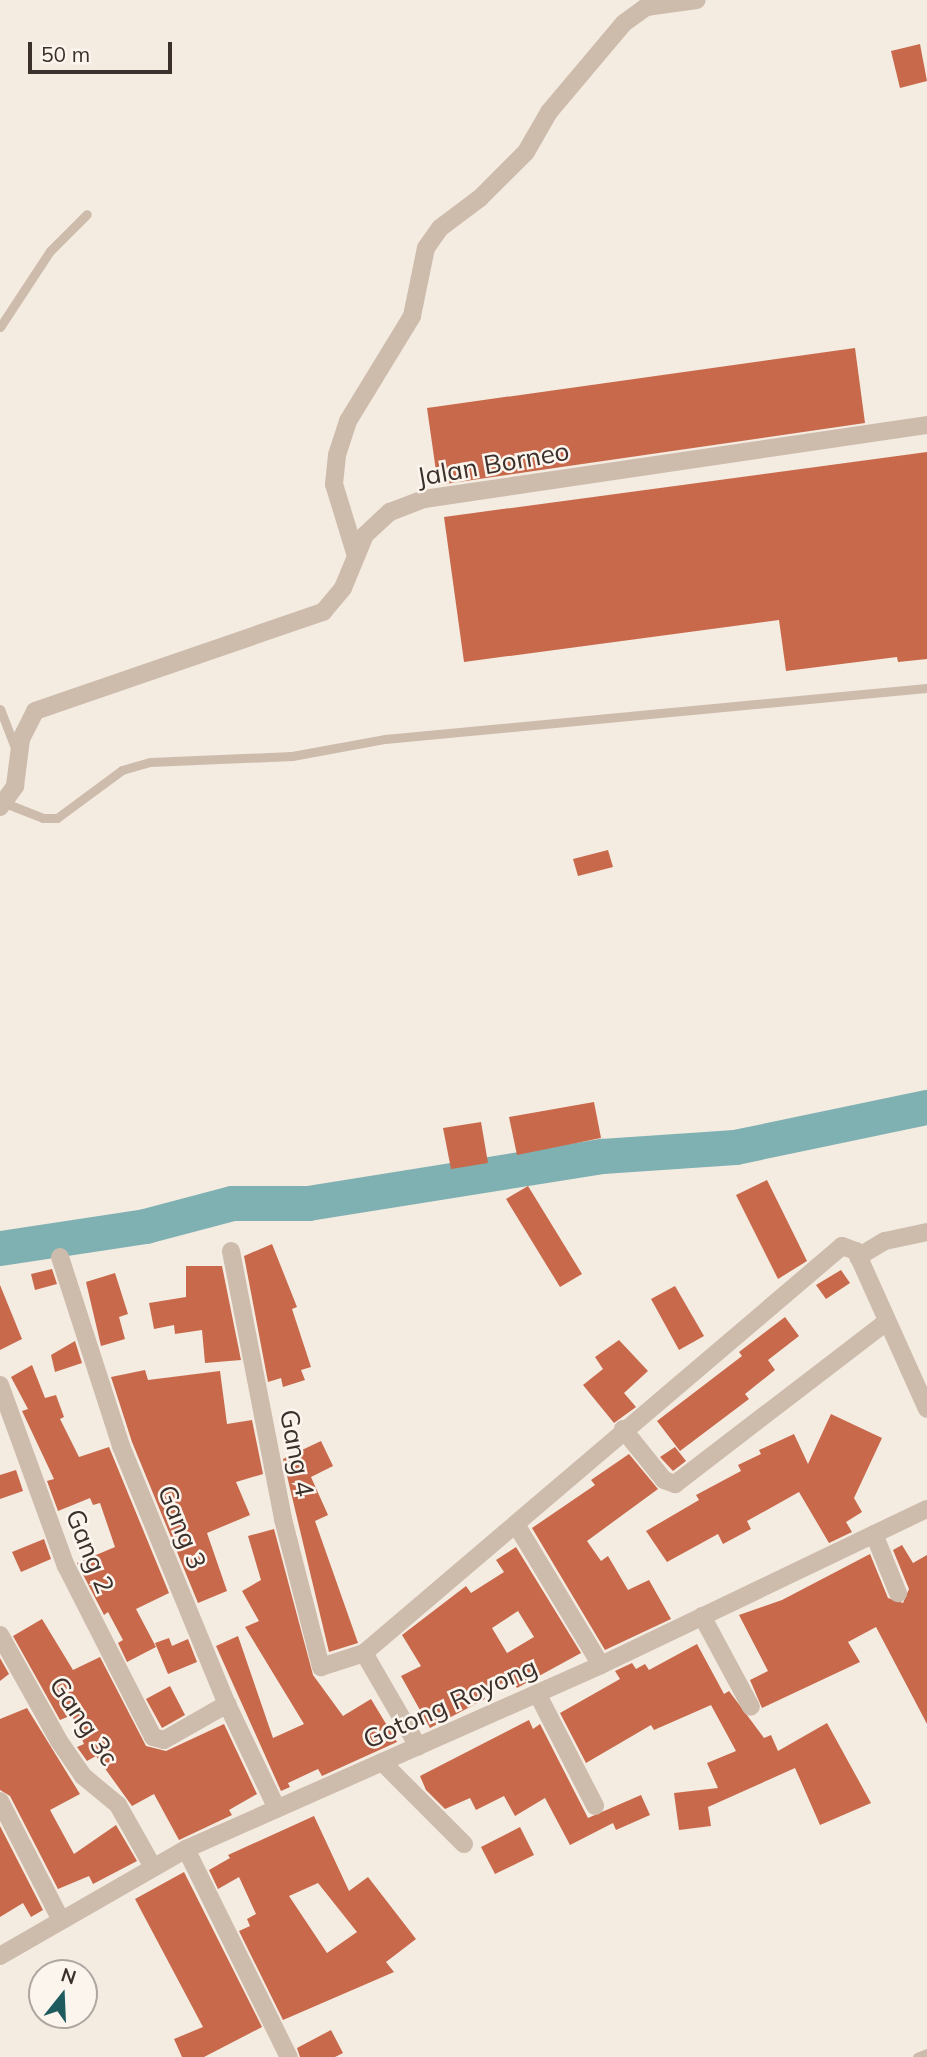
<!DOCTYPE html>
<style>
body{margin:0}
#map{position:relative;width:927px;height:2057px;overflow:hidden;background:#f4ebe1;font-family:Mulish,sans-serif}
div>[style]{position:absolute}
[style*='--x']{left:calc(var(--x)*1px);top:calc(var(--y)*1px);width:calc(var(--w)*1px);rotate:calc(var(--a)*1deg)}
.river>*{height:35px;margin:-17.5px;padding:0 17.5px;transform-origin:17.5px;border-radius:17.5px;background:#7fb0b2}
.building>*{inset:0;background:#c8694b}
.service>*{height:9px;margin:-4.5px;padding:0 4.5px;transform-origin:4.5px;border-radius:4.5px;background:#cdbbac}
.minor>*{height:18px;margin:-9px;padding:0 9px;transform-origin:9px;border-radius:9px;background:#cdbbac}
span{translate:-50% -50%;white-space:nowrap;text-align:center;line-height:1.15;-webkit-text-stroke:5px #fbf5ee;paint-order:stroke}
.street-label{font-size:26px;color:#3b302b}
.north{position:absolute;left:28px;top:1959px;width:70px;height:70px;box-sizing:border-box;background:#fbf5ee;border:2px solid #aea6a0;border-radius:50%;rotate:18deg;font-size:19px;font-weight:700;line-height:28px;text-align:center;color:#3b302b}
.north::after{content:'';display:block;margin:auto;width:24px;height:32px;background:#1f5a5e;clip-path:polygon(50% 0,100% 100%,50% 72%,0 100%)}
.scale{position:absolute;left:28px;top:42px;width:144px;height:32px;box-sizing:border-box;border:4px solid #3b302b;border-top:0;padding-left:9px;font-size:21px;line-height:24px;white-space:nowrap;color:#3b302b;-webkit-text-stroke:5px #fbf5ee;paint-order:stroke}
</style>
<div id="map">
<div class="river">
<div style="--x:0;--y:1248;--w:147;--a:-8.6"></div>
<div style="--x:145;--y:1226;--w:90;--a:-14.8"></div>
<div style="--x:232;--y:1203;--w:76;--a:0"></div>
<div style="--x:308;--y:1203;--w:298;--a:-9.1"></div>
<div style="--x:602;--y:1156;--w:133;--a:-3.9"></div>
<div style="--x:735;--y:1147;--w:196;--a:-11.8"></div>
</div>
<div class="building">
<div style="clip-path:polygon(920px 44px,927px 81px,900px 88px,891px 51px)"></div>
<div style="clip-path:polygon(855px 348px,865px 423px,438px 485px,427px 408px)"></div>
<div style="clip-path:polygon(927px 452px,927px 659px,898px 662px,897px 657px,786px 671px,779px 620px,464px 662px,444px 517px)"></div>
<div style="clip-path:polygon(608px 850px,613px 867px,578px 876px,573px 859px)"></div>
<div style="clip-path:polygon(594px 1102px,601px 1138px,517px 1155px,509px 1117px)"></div>
<div style="clip-path:polygon(481px 1122px,488px 1163px,451px 1169px,443px 1128px)"></div>
<div style="clip-path:polygon(767px 1180px,807px 1261px,778px 1279px,736px 1195px)"></div>
<div style="clip-path:polygon(528px 1186px,582px 1274px,560px 1287px,506px 1199px)"></div>
<div style="clip-path:polygon(272px 1244px,297px 1307px,292px 1309px,311px 1367px,301px 1370px,305px 1380px,283px 1387px,281px 1378px,268px 1382px,244px 1256px)"></div>
<div style="clip-path:polygon(186px 1266px,222px 1266px,241px 1360px,205px 1363px,202px 1330px,175px 1334px,174px 1325px,154px 1329px,149px 1303px,186px 1297px)"></div>
<div style="clip-path:polygon(52px 1269px,57px 1284px,35px 1290px,31px 1274px)"></div>
<div style="clip-path:polygon(841px 1270px,850px 1283px,826px 1299px,816px 1285px)"></div>
<div style="clip-path:polygon(115px 1273px,128px 1314px,119px 1317px,125px 1339px,101px 1346px,86px 1282px)"></div>
<div style="clip-path:polygon(0 1285px,22px 1339px,0 1350px)"></div>
<div style="clip-path:polygon(675px 1286px,704px 1336px,679px 1350px,651px 1299px)"></div>
<div style="clip-path:polygon(785px 1317px,799px 1336px,768px 1360px,775px 1370px,745px 1394px,749px 1399px,680px 1451px,657px 1421px,742px 1356px,739px 1352px)"></div>
<div style="clip-path:polygon(619px 1340px,648px 1371px,624px 1393px,636px 1407px,614px 1423px,583px 1385px,603px 1369px,595px 1357px)"></div>
<div style="clip-path:polygon(75px 1341px,82px 1363px,55px 1372px,51px 1355px)"></div>
<div style="clip-path:polygon(32px 1365px,45px 1398px,56px 1395px,64px 1417px,60px 1419px,79px 1457px,109px 1447px,169px 1593px,136px 1609px,156px 1647px,127px 1662px,118px 1643px,123px 1640px,108px 1612px,104px 1615px,77px 1563px,115px 1547px,100px 1503px,93px 1505px,90px 1498px,58px 1511px,47px 1481px,54px 1479px,22px 1411px,28px 1409px,11px 1377px)"></div>
<div style="clip-path:polygon(145px 1370px,148px 1380px,220px 1371px,227px 1424px,252px 1420px,263px 1474px,236px 1482px,250px 1515px,207px 1533px,227px 1591px,198px 1603px,132px 1442px,111px 1377px)"></div>
<div style="clip-path:polygon(831px 1414px,882px 1438px,854px 1498px,862px 1512px,846px 1522px,852px 1532px,829px 1543px,799px 1492px,747px 1521px,751px 1529px,723px 1544px,718px 1534px,667px 1562px,646px 1531px,699px 1500px,696px 1495px,741px 1471px,738px 1465px,761px 1454px,759px 1450px,794px 1434px,808px 1464px)"></div>
<div style="clip-path:polygon(321px 1441px,333px 1466px,311px 1477px,328px 1515px,315px 1521px,358px 1643px,329px 1652px,283px 1459px)"></div>
<div style="clip-path:polygon(675px 1447px,686px 1461px,673px 1471px,660px 1457px)"></div>
<div style="clip-path:polygon(629px 1454px,658px 1489px,587px 1541px,601px 1561px,608px 1556px,628px 1590px,649px 1580px,671px 1619px,605px 1650px,532px 1528px,595px 1485px,591px 1480px)"></div>
<div style="clip-path:polygon(16px 1470px,23px 1491px,0 1499px,0 1475px)"></div>
<div style="clip-path:polygon(274px 1529px,313px 1675px,343px 1716px,371px 1699px,397px 1742px,322px 1776px,318px 1769px,288px 1783px,290px 1787px,281px 1791px,216px 1646px,238px 1636px,273px 1738px,304px 1724px,245px 1627px,259px 1621px,242px 1591px,261px 1580px,248px 1536px)"></div>
<div style="clip-path:polygon(44px 1539px,51px 1559px,21px 1572px,12px 1552px)"></div>
<div style="clip-path:polygon(902px 1545px,913px 1563px,927px 1555px,927px 1724px,876px 1627px,848px 1642px,860px 1662px,762px 1708px,750px 1680px,768px 1671px,739px 1615px,782px 1600px,870px 1554px,888px 1598px,903px 1603px,909px 1589px,893px 1550px)"></div>
<div style="clip-path:polygon(evenodd,516px 1547px,581px 1653px,517px 1688px,511px 1678px,482px 1695px,485px 1699px,430px 1728px,401px 1676px,421px 1666px,402px 1635px,466px 1586px,471px 1593px,504px 1572px,496px 1560px,516px 1547px,518px 1611px,534px 1637px,507px 1653px,492px 1628px,518px 1611px)"></div>
<div style="clip-path:polygon(42px 1619px,73px 1670px,100px 1657px,146px 1746px,166px 1751px,224px 1724px,257px 1794px,229px 1810px,232px 1815px,179px 1840px,154px 1794px,132px 1806px,96px 1756px,87px 1761px,77px 1747px,84px 1744px,72px 1715px,60px 1720px,13px 1636px)"></div>
<div style="clip-path:polygon(169px 1638px,172px 1646px,188px 1639px,197px 1662px,168px 1674px,155px 1643px)"></div>
<div style="clip-path:polygon(697px 1644px,724px 1694px,729px 1691px,764px 1738px,771px 1735px,778px 1751px,827px 1723px,871px 1803px,820px 1825px,795px 1768px,708px 1807px,711px 1826px,679px 1830px,674px 1793px,718px 1788px,707px 1763px,736px 1751px,711px 1705px,654px 1730px,651px 1725px,586px 1763px,560px 1713px,620px 1679px,615px 1671px,632px 1663px,636px 1669px,645px 1664px,649px 1670px)"></div>
<div style="clip-path:polygon(0 1658px,9px 1674px,0 1681px)"></div>
<div style="clip-path:polygon(170px 1686px,185px 1715px,162px 1728px,146px 1699px)"></div>
<div style="clip-path:polygon(27px 1708px,80px 1794px,50px 1810px,74px 1854px,116px 1825px,137px 1861px,93px 1884px,89px 1876px,58px 1889px,10px 1796px,0 1790px,0 1719px)"></div>
<div style="clip-path:polygon(529px 1720px,533px 1729px,540px 1724px,588px 1818px,641px 1795px,650px 1815px,616px 1830px,613px 1823px,570px 1845px,545px 1798px,515px 1816px,504px 1796px,476px 1810px,470px 1798px,445px 1809px,426px 1790px,420px 1776px)"></div>
<div style="clip-path:polygon(evenodd,314px 1816px,349px 1891px,368px 1877px,416px 1939px,386px 1962px,394px 1972px,283px 2020px,239px 1931px,250px 1926px,247px 1919px,256px 1914px,239px 1877px,218px 1889px,209px 1870px,230px 1858px,228px 1855px,314px 1816px,318px 1883px,357px 1932px,327px 1953px,289px 1896px,318px 1883px)"></div>
<div style="clip-path:polygon(0 1826px,43px 1910px,31px 1917px,23px 1903px,0 1917px)"></div>
<div style="clip-path:polygon(520px 1827px,534px 1855px,495px 1874px,481px 1847px)"></div>
<div style="clip-path:polygon(184px 1872px,262px 2027px,204px 2057px,182px 2057px,174px 2039px,203px 2027px,135px 1899px)"></div>
<div style="clip-path:polygon(331px 2030px,343px 2053px,335px 2057px,300px 2057px,297px 2048px)"></div>
</div>
<div class="service">
<div style="--x:0;--y:327;--w:91;--a:-56.7"></div>
<div style="--x:50;--y:251;--w:52;--a:-45"></div>
<div style="--x:0;--y:709;--w:44;--a:68.7"></div>
<div style="--x:5;--y:803;--w:41;--a:21.5"></div>
<div style="--x:43;--y:818;--w:14;--a:0"></div>
<div style="--x:57;--y:818;--w:81;--a:-36.4"></div>
<div style="--x:122;--y:770;--w:29;--a:-16"></div>
<div style="--x:150;--y:762;--w:142;--a:-2.4"></div>
<div style="--x:292;--y:756;--w:95;--a:-10.4"></div>
<div style="--x:385;--y:739;--w:544;--a:-5.38"></div>
<div style="--x:917;--y:2057;--w:11;--a:-22"></div>
</div>
<div class="minor">
<div style="--x:356;--y:556;--w:75;--a:-107"></div>
<div style="--x:334;--y:484;--w:29;--a:-84"></div>
<div style="--x:337;--y:455;--w:36;--a:-72"></div>
<div style="--x:348;--y:421;--w:123;--a:-58.6"></div>
<div style="--x:412;--y:316;--w:69;--a:-78.4"></div>
<div style="--x:426;--y:248;--w:24;--a:-55"></div>
<div style="--x:440;--y:228;--w:50;--a:-36.9"></div>
<div style="--x:480;--y:198;--w:65;--a:-45"></div>
<div style="--x:526;--y:152;--w:46;--a:-60.1"></div>
<div style="--x:549;--y:112;--w:116;--a:-49.9"></div>
<div style="--x:624;--y:23;--w:27;--a:-36"></div>
<div style="--x:646;--y:7;--w:51;--a:-7.8"></div>
<div style="--x:0;--y:807;--w:26;--a:-54"></div>
<div style="--x:15;--y:786;--w:47;--a:-82.7"></div>
<div style="--x:21;--y:739;--w:31;--a:-63"></div>
<div style="--x:35;--y:711;--w:305;--a:-19"></div>
<div style="--x:323;--y:612;--w:31;--a:-50"></div>
<div style="--x:343;--y:588;--w:57;--a:-67.5"></div>
<div style="--x:365;--y:535;--w:34;--a:-43"></div>
<div style="--x:390;--y:512;--w:36;--a:-21"></div>
<div style="--x:424;--y:499;--w:508;--a:-8.37"></div>
<div style="--x:231;--y:1251;--w:273;--a:79"></div>
<div style="--x:283;--y:1519;--w:153;--a:75.6"></div>
<div style="--x:321;--y:1667;--w:45;--a:-18"></div>
<div style="--x:364;--y:1653;--w:628;--a:-40.41"></div>
<div style="--x:842;--y:1246;--w:15;--a:20"></div>
<div style="--x:856;--y:1251;--w:173;--a:65.8"></div>
<div style="--x:60;--y:1257;--w:199;--a:72.1"></div>
<div style="--x:121;--y:1446;--w:279;--a:67.7"></div>
<div style="--x:227;--y:1704;--w:116;--a:64.5"></div>
<div style="--x:858;--y:1257;--w:31;--a:-31"></div>
<div style="--x:885;--y:1241;--w:43;--a:-12.1"></div>
<div style="--x:0;--y:1385;--w:193;--a:70"></div>
<div style="--x:66;--y:1566;--w:192;--a:63"></div>
<div style="--x:153;--y:1737;--w:11;--a:15"></div>
<div style="--x:164;--y:1740;--w:73;--a:-29.7"></div>
<div style="--x:623;--y:1429;--w:65;--a:51.2"></div>
<div style="--x:664;--y:1480;--w:12;--a:20"></div>
<div style="--x:675;--y:1484;--w:266;--a:-37.5"></div>
<div style="--x:517;--y:1526;--w:162;--a:58.9"></div>
<div style="--x:874;--y:1534;--w:64;--a:67.9"></div>
<div style="--x:702;--y:1616;--w:103;--a:61.7"></div>
<div style="--x:0;--y:1635;--w:121;--a:60.9"></div>
<div style="--x:59;--y:1741;--w:42;--a:55.6"></div>
<div style="--x:83;--y:1776;--w:45;--a:39.6"></div>
<div style="--x:118;--y:1805;--w:71;--a:60.6"></div>
<div style="--x:364;--y:1653;--w:108;--a:59.9"></div>
<div style="--x:537;--y:1693;--w:127;--a:62.8"></div>
<div style="--x:382;--y:1762;--w:116;--a:45"></div>
<div style="--x:0;--y:1801;--w:131;--a:62.9"></div>
<div style="--x:186;--y:1849;--w:232;--a:63.7"></div>
<div style="--x:0;--y:1956;--w:215;--a:-29.9"></div>
<div style="--x:186;--y:1849;--w:454;--a:-23.9"></div>
<div style="--x:601;--y:1665;--w:361;--a:-25.6"></div>
</div>
<div class="street-label">
<span style="left:493px;top:464px;rotate:-10deg">Jalan Borneo</span>
<span style="left:297px;top:1453px;rotate:79deg">Gang 4</span>
<span style="left:182px;top:1527px;rotate:68deg">Gang 3</span>
<span style="left:90px;top:1551px;rotate:68deg">Gang 2</span>
<span style="left:450px;top:1703px;rotate:-24deg">Gotong Royong</span>
<span style="left:84px;top:1721px;rotate:56deg">Gang 3c</span>
</div>
<div class="north">N</div>
<div class="scale">50 m</div>
</div>
